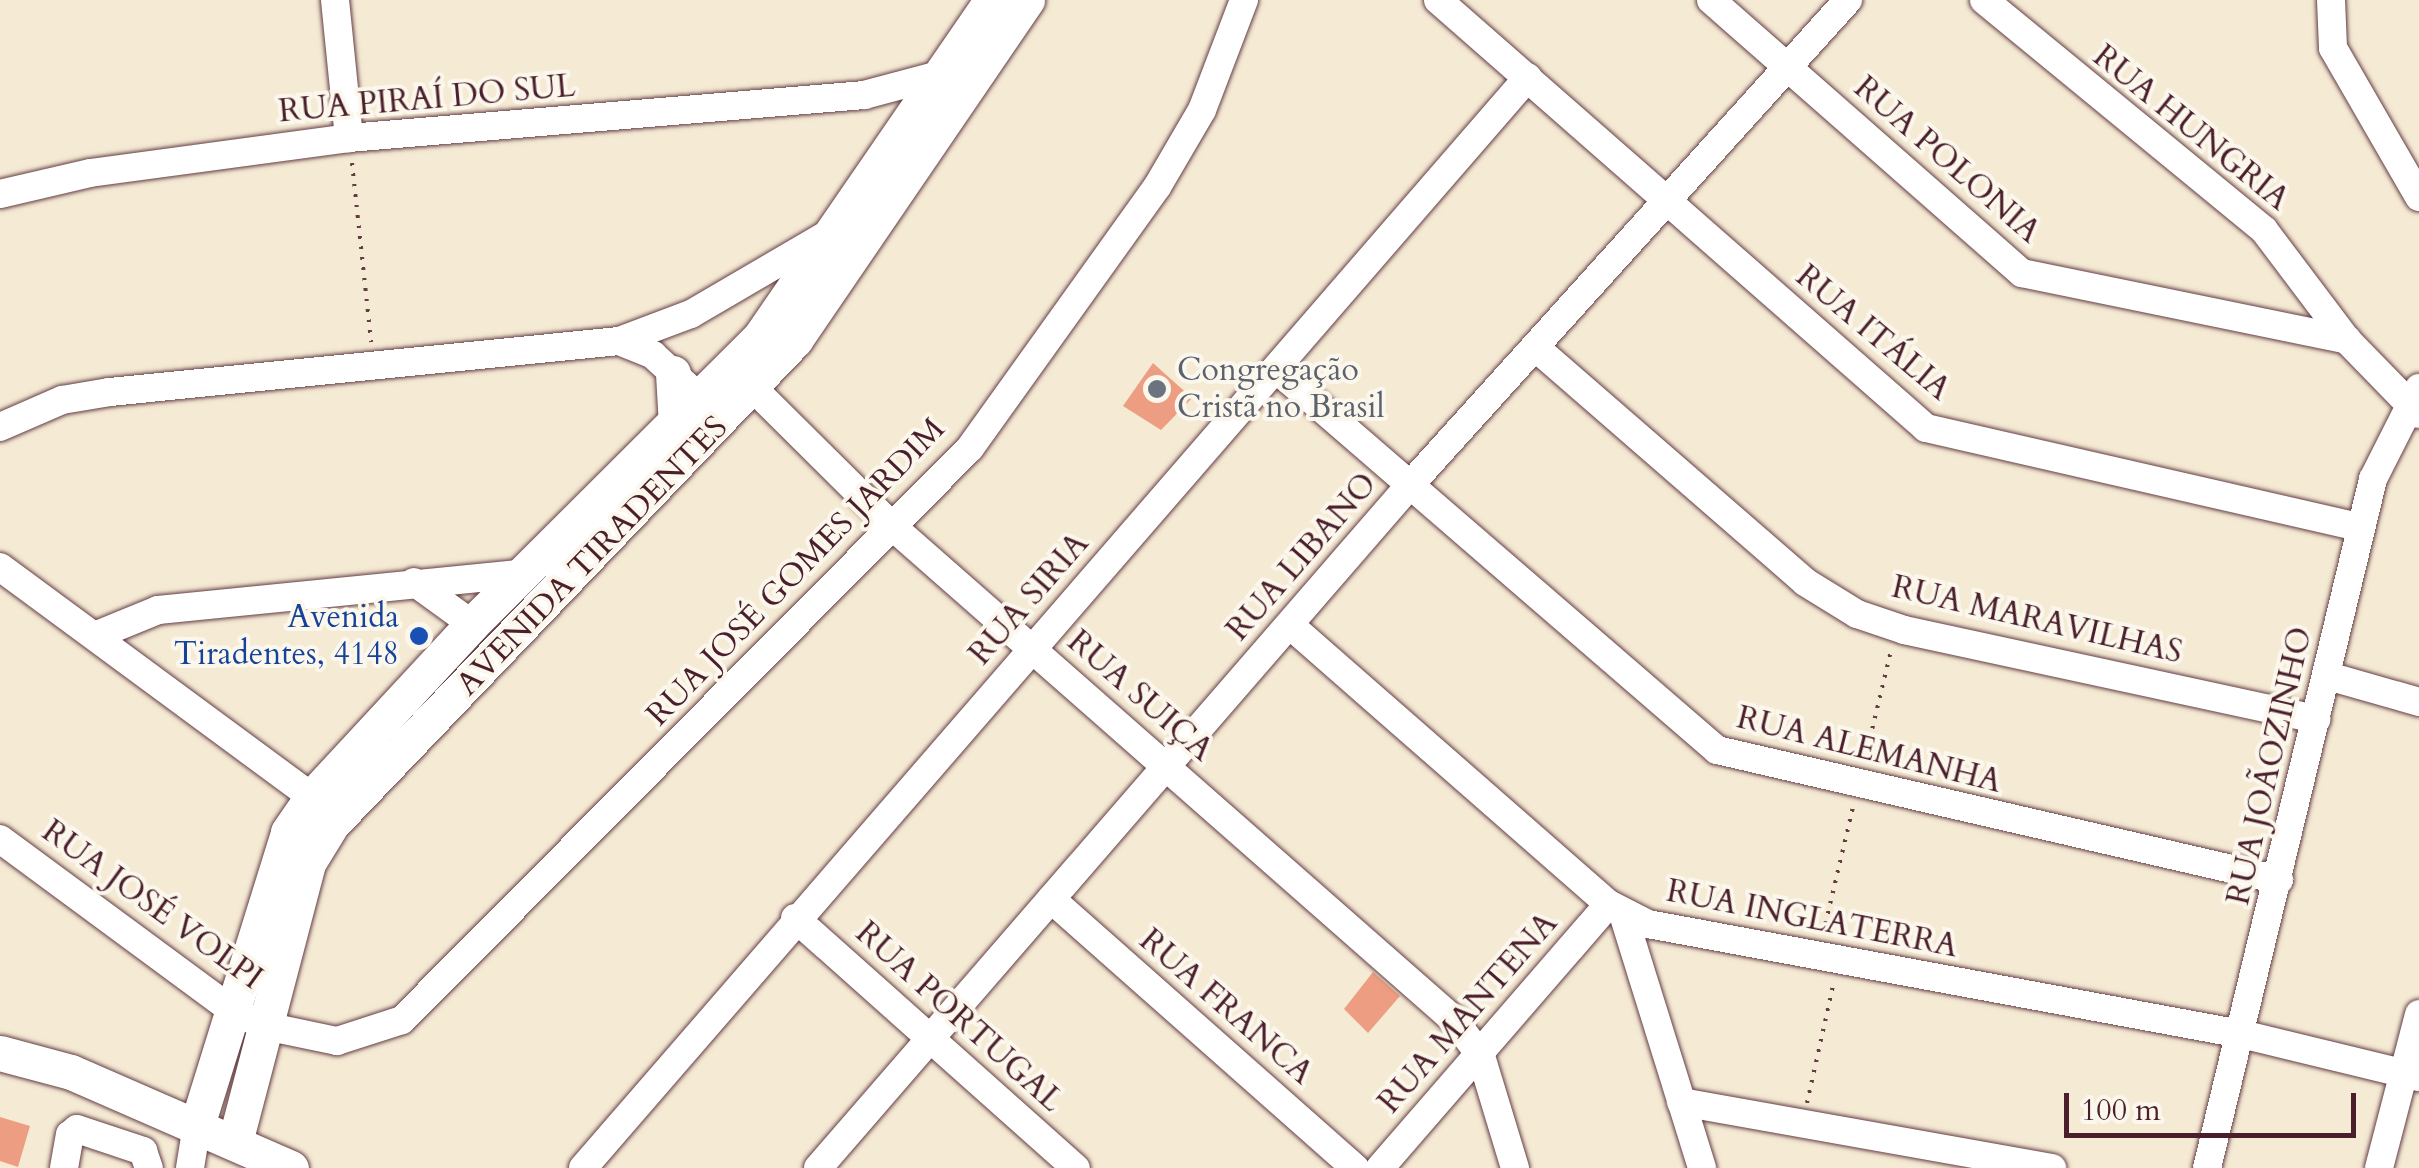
<!DOCTYPE html>
<meta charset="utf-8">
<style>
body{margin:0}
#map{position:relative;width:2419px;height:1168px;overflow:hidden;background:#f5ead4;font-family:Cardo,serif}
div>[style]{position:absolute}
[style*='--x']{left:calc(var(--x)*1px);top:calc(var(--y)*1px);width:calc(var(--w)*1px);rotate:calc(var(--a)*1deg)}
.building>*{inset:0;background:#ed9d81}
.path>*{height:4px;margin-top:-2px;transform-origin:0;background:repeating-linear-gradient(90deg,#643d44 0 2.5px,transparent 0 10.5px)}
.roads{filter:drop-shadow(0 0 2px #643d44) drop-shadow(0 0 2px #643d44)}
.minor>*{height:28px;margin:-14px;padding:0 14px;transform-origin:14px;border-radius:14px;background:#fff}
.major>*{height:35px;margin:-17.5px;padding:0 17.5px;transform-origin:17.5px;border-radius:17.5px;background:#fff}
.dots>*{width:28px;height:28px;translate:-50% -50%;box-sizing:border-box;border:5px solid #fbf7ec;border-radius:50%}
span{translate:-50% -50%;white-space:nowrap;text-align:center;line-height:1.15;-webkit-text-stroke:8px #fbf7ec;paint-order:stroke}
.street-label{font-size:32px;color:#4a1f2b}
.worship-label{font-size:32px;color:#5b616d}
.left{translate:0 -50%;text-align:left}
.transit-label{font-size:32px;color:#164399}
.right{translate:-100% -50%;text-align:right}
.scale{position:absolute;left:2064px;top:1093px;width:292px;height:45px;box-sizing:border-box;border:5px solid #4a1f2b;border-top:0;padding-left:12px;font-size:30px;line-height:35px;white-space:nowrap;color:#4a1f2b;-webkit-text-stroke:8px #fbf7ec;paint-order:stroke}
</style>
<div id="map">
<div class="building">
<div style="clip-path:polygon(1153px 363px,1192px 398px,1161px 430px,1123px 406px)"></div>
<div style="clip-path:polygon(1373px 972px,1400px 996px,1368px 1033px,1344px 1009px)"></div>
<div style="clip-path:polygon(0 1117px,30px 1126px,18px 1167px,0 1161px)"></div>
</div>
<div class="path">
<div style="--x:352;--y:163;--w:180;--a:83.9"></div>
<div style="--x:1865;--y:759;--w:111;--a:-76.5"></div>
<div style="--x:1823;--y:934;--w:130;--a:-76.7"></div>
<div style="--x:1807;--y:1103;--w:125;--a:-77.5"></div>
</div>
<div class="roads">
<div class="minor">
<div style="--x:335;--y:0;--w:139;--a:84.2"></div>
<div style="--x:1438;--y:0;--w:649;--a:41.25"></div>
<div style="--x:1926;--y:428;--w:446;--a:12.9"></div>
<div style="--x:1711;--y:0;--w:414;--a:41.3"></div>
<div style="--x:2022;--y:273;--w:332;--a:11.6"></div>
<div style="--x:1984;--y:0;--w:362;--a:39.4"></div>
<div style="--x:2264;--y:230;--w:138;--a:53"></div>
<div style="--x:2347;--y:340;--w:103;--a:45.8"></div>
<div style="--x:2331;--y:0;--w:48;--a:87.6"></div>
<div style="--x:2333;--y:48;--w:172;--a:60"></div>
<div style="--x:0;--y:194;--w:92;--a:-13.1"></div>
<div style="--x:90;--y:173;--w:261;--a:-7.7"></div>
<div style="--x:349;--y:138;--w:517;--a:-4.77"></div>
<div style="--x:864;--y:95;--w:82;--a:-14.9"></div>
<div style="--x:619;--y:341;--w:37;--a:22"></div>
<div style="--x:653;--y:355;--w:46;--a:42.4"></div>
<div style="--x:1535;--y:347;--w:358;--a:41"></div>
<div style="--x:1805;--y:582;--w:61;--a:31.6"></div>
<div style="--x:1857;--y:614;--w:50;--a:18.8"></div>
<div style="--x:1904;--y:630;--w:422;--a:12.2"></div>
<div style="--x:1276;--y:369;--w:583;--a:40.83"></div>
<div style="--x:1717;--y:750;--w:577;--a:13.02"></div>
<div style="--x:753;--y:388;--w:197;--a:44.8"></div>
<div style="--x:893;--y:527;--w:747;--a:41.31"></div>
<div style="--x:1454;--y:1020;--w:45;--a:53.1"></div>
<div style="--x:1481;--y:1056;--w:117;--a:73.1"></div>
<div style="--x:0;--y:427;--w:68;--a:-23.5"></div>
<div style="--x:62;--y:400;--w:49;--a:-9.5"></div>
<div style="--x:110;--y:392;--w:512;--a:-5.72"></div>
<div style="--x:619;--y:341;--w:77;--a:-20.6"></div>
<div style="--x:691;--y:314;--w:159;--a:-30.3"></div>
<div style="--x:0;--y:567;--w:388;--a:36.4"></div>
<div style="--x:414;--y:582;--w:72;--a:35.9"></div>
<div style="--x:1291;--y:626;--w:422;--a:41.2"></div>
<div style="--x:1609;--y:904;--w:44;--a:27.1"></div>
<div style="--x:1648;--y:924;--w:603;--a:10.51"></div>
<div style="--x:2241;--y:1034;--w:183;--a:13.6"></div>
<div style="--x:97;--y:635;--w:66;--a:-22.3"></div>
<div style="--x:158;--y:610;--w:365;--a:-5.7"></div>
<div style="--x:2328;--y:676;--w:95;--a:15.9"></div>
<div style="--x:0;--y:839;--w:288;--a:36.4"></div>
<div style="--x:232;--y:1010;--w:37;--a:26"></div>
<div style="--x:265;--y:1026;--w:74;--a:11.8"></div>
<div style="--x:337;--y:1041;--w:68;--a:-17.9"></div>
<div style="--x:402;--y:1020;--w:806;--a:-45.2"></div>
<div style="--x:970;--y:448;--w:321;--a:-54.4"></div>
<div style="--x:1157;--y:187;--w:89;--a:-59.7"></div>
<div style="--x:1202;--y:110;--w:118;--a:-69.1"></div>
<div style="--x:1051;--y:899;--w:406;--a:41.5"></div>
<div style="--x:1623;--y:914;--w:266;--a:72.7"></div>
<div style="--x:795;--y:918;--w:376;--a:41.7"></div>
<div style="--x:1681;--y:1102;--w:377;--a:10.1"></div>
<div style="--x:64;--y:1168;--w:34;--a:-80"></div>
<div style="--x:70;--y:1135;--w:9;--a:-41"></div>
<div style="--x:77;--y:1129;--w:70;--a:18.4"></div>
<div style="--x:143;--y:1151;--w:18;--a:71"></div>
<div style="--x:190;--y:1168;--w:44;--a:-80.8"></div>
<div style="--x:583;--y:1168;--w:1443;--a:-49.1"></div>
<div style="--x:818;--y:1168;--w:902;--a:-49.09"></div>
<div style="--x:1409;--y:486;--w:655;--a:-47.91"></div>
<div style="--x:1380;--y:1168;--w:349;--a:-49.1"></div>
<div style="--x:2207;--y:1168;--w:709;--a:-76.45"></div>
<div style="--x:2373;--y:479;--w:102;--a:-63.2"></div>
<div style="--x:2379;--y:1168;--w:159;--a:-75.4"></div>
</div>
<div class="major">
<div style="--x:673;--y:373;--w:52;--a:86.7"></div>
<div style="--x:0;--y:1053;--w:73;--a:15"></div>
<div style="--x:71;--y:1072;--w:240;--a:23.6"></div>
<div style="--x:197;--y:1125;--w:307;--a:-72.7"></div>
<div style="--x:288;--y:832;--w:42;--a:-55.6"></div>
<div style="--x:312;--y:797;--w:236;--a:-47.2"></div>
<div style="--x:472;--y:624;--w:407;--a:-44.9"></div>
<div style="--x:760;--y:337;--w:409;--a:-55.5"></div>
<div style="--x:235;--y:1142;--w:288;--a:-75.3"></div>
<div style="--x:308;--y:863;--w:46;--a:-58.4"></div>
<div style="--x:332;--y:824;--w:670;--a:-46.27"></div>
<div style="--x:795;--y:340;--w:412;--a:-55.7"></div>
</div>
</div>
<div class="dots">
<div style="left:1157px;top:389px;background:#6b7280"></div>
<div style="left:419px;top:636px;background:#1a4fb4"></div>
</div>
<div class="street-label">
<span style="left:427px;top:99px;rotate:-5deg">RUA PIRAÍ DO SUL</span>
<span style="left:2191px;top:128px;rotate:39deg">RUA HUNGRIA</span>
<span style="left:1947px;top:160px;rotate:41deg">RUA POLONIA</span>
<span style="left:1873px;top:333px;rotate:40deg">RUA ITÁLIA</span>
<span style="left:592px;top:556px;rotate:-46deg">AVENIDA TIRADENTES</span>
<span style="left:1302px;top:557px;rotate:-49deg">RUA LIBANO</span>
<span style="left:796px;top:572px;rotate:-46deg">RUA JOSÉ GOMES JARDIM</span>
<span style="left:1029px;top:599px;rotate:-49deg">RUA SIRIA</span>
<span style="left:2037px;top:620px;rotate:13deg">RUA MARAVILHAS</span>
<span style="left:1140px;top:696px;rotate:41deg">RUA SUIÇA</span>
<span style="left:1869px;top:750px;rotate:14deg">RUA ALEMANHA</span>
<span style="left:2270px;top:766px;rotate:-77deg">RUA JOÃOZINHO</span>
<span style="left:152px;top:905px;rotate:36deg">RUA JOSÉ VOLPI</span>
<span style="left:1812px;top:919px;rotate:11deg">RUA INGLATERRA</span>
<span style="left:1226px;top:1007px;rotate:41deg">RUA FRANCA</span>
<span style="left:1468px;top:1013px;rotate:-49deg">RUA MANTENA</span>
<span style="left:959px;top:1017px;rotate:42deg">RUA PORTUGAL</span>
</div>
<div class="worship-label">
<span class="left" style="left:1177px;top:389px">Congregação<br>Cristã no Brasil</span>
</div>
<div class="transit-label">
<span class="right" style="left:399px;top:636px">Avenida<br>Tiradentes, 4148</span>
</div>
<div class="scale">100 m</div>
</div>
